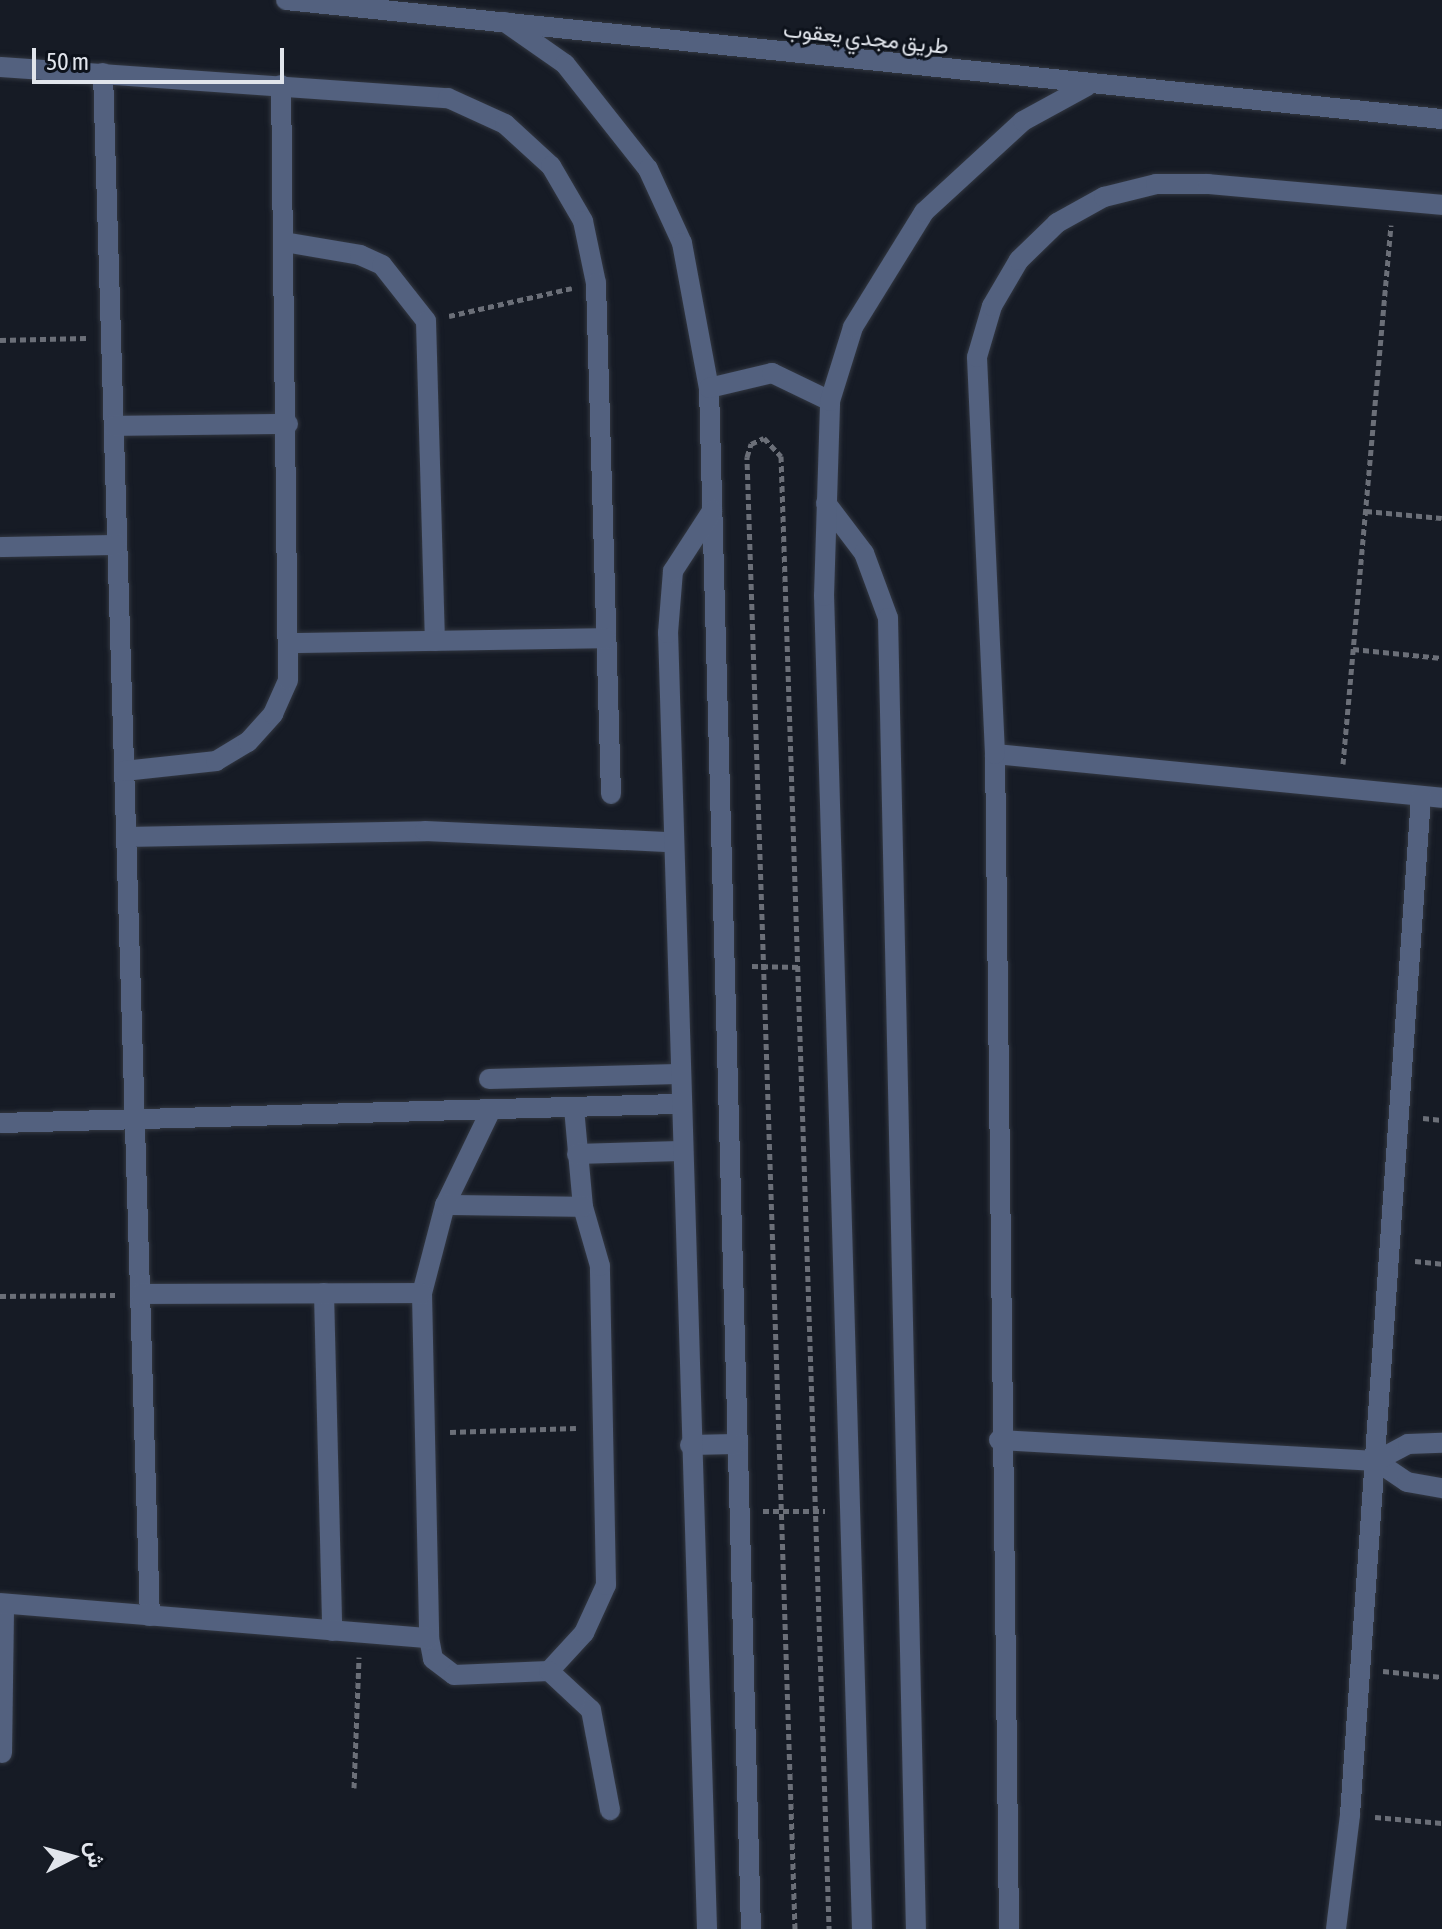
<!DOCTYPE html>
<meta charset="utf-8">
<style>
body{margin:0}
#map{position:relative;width:1442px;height:1929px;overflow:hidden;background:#161b25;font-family:"Asap Condensed",Vazirmatn,sans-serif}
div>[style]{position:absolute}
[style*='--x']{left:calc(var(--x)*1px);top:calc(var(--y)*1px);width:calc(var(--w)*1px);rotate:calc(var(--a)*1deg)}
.path>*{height:5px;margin-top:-2.5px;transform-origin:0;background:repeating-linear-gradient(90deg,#6b6f78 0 6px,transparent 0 10px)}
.roads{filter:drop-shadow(0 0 2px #323741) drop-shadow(0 0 2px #323741)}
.service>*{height:20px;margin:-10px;padding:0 10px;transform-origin:10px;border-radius:10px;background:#53617f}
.minor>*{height:20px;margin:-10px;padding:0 10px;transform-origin:10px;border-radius:10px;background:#53617f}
.tertiary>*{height:20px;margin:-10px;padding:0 10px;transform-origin:10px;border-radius:10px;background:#53617f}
span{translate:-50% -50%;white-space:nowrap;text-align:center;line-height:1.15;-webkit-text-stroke:6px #0d121b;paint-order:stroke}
.street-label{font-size:22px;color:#e1e5ec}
.north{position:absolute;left:32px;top:1817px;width:80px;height:80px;-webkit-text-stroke:6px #0d121b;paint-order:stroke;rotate:84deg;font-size:22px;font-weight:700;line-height:32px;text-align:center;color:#e1e5ec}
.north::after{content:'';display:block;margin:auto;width:28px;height:36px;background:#e1e5ec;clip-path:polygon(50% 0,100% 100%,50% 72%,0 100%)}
.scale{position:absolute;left:32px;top:48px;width:252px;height:36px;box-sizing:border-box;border:4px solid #e1e5ec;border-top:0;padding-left:10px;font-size:24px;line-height:28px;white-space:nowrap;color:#e1e5ec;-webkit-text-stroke:6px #0d121b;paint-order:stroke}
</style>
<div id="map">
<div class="path">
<div style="--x:449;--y:316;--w:126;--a:-12.8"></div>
<div style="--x:0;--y:340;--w:86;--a:-1.3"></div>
<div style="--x:1366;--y:511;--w:76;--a:5.3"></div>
<div style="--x:1353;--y:649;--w:89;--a:5.8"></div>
<div style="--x:1343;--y:764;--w:541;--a:-84.91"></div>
<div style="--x:752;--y:966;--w:50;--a:1.1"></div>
<div style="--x:1423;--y:1118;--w:19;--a:6"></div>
<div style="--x:1415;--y:1261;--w:27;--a:6"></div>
<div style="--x:0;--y:1296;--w:115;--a:-0.5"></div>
<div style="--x:450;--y:1432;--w:126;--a:-1.8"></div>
<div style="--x:763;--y:1511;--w:62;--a:0"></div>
<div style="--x:1383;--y:1671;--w:59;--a:5.8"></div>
<div style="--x:354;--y:1788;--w:131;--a:-87.8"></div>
<div style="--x:1375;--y:1817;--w:67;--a:5.1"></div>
<div style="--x:795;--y:1929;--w:1473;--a:-91.87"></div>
<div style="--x:747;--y:457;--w:14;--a:-73"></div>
<div style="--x:751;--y:444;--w:14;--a:-25"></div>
<div style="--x:764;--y:438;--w:25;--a:47"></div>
<div style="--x:781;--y:456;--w:1474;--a:88.13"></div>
</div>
<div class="roads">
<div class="service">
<div style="--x:126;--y:837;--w:299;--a:-1.1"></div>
<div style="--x:425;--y:831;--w:246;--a:2.6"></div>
<div style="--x:489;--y:1079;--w:188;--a:-1.5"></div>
<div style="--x:324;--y:1293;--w:338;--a:88.6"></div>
<div style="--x:2;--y:1753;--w:149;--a:-89.2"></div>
</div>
<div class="minor">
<div style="--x:505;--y:22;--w:73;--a:35"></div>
<div style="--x:565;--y:64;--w:134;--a:51.7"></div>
<div style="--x:648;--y:169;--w:81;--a:65.3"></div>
<div style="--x:682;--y:243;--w:147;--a:79.5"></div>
<div style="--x:709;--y:388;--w:1542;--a:88.44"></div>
<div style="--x:0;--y:67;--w:449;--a:4"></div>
<div style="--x:448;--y:98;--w:63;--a:24.5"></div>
<div style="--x:505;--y:124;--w:62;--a:42.4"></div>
<div style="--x:551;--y:166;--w:64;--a:59.8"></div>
<div style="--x:583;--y:221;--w:63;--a:78.2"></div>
<div style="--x:596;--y:283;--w:511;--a:88.32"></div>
<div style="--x:103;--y:73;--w:1544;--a:88.26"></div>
<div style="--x:284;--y:242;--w:77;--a:9.7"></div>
<div style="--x:360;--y:255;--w:24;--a:24"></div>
<div style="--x:382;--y:265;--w:71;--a:51.8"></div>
<div style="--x:426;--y:321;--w:320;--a:88.4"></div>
<div style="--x:709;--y:388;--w:65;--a:-13.4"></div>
<div style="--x:772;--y:373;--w:64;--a:25.8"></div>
<div style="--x:114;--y:426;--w:174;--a:-0.7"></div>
<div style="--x:826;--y:503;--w:63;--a:52.8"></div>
<div style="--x:864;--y:553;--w:69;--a:69.7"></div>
<div style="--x:888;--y:618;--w:1311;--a:88.78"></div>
<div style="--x:0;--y:547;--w:117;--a:-1"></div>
<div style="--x:293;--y:643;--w:313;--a:-0.9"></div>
<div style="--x:995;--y:754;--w:449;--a:5.6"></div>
<div style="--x:124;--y:771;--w:93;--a:-6.2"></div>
<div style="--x:216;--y:761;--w:37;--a:-31"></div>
<div style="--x:248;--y:742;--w:38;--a:-48"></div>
<div style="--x:273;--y:714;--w:37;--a:-66"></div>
<div style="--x:288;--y:680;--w:595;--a:-90.67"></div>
<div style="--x:490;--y:1112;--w:103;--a:115.8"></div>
<div style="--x:445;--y:1205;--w:91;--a:104.6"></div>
<div style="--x:422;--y:1293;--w:345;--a:88.8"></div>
<div style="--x:429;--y:1638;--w:21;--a:79"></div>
<div style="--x:433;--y:1659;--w:26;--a:37"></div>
<div style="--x:454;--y:1675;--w:95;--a:-2.4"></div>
<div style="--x:549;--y:1671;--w:52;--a:-47.4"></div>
<div style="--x:584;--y:1633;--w:53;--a:-65.4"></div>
<div style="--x:606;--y:1585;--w:319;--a:-91.1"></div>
<div style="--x:600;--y:1266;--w:61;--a:-106.1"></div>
<div style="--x:583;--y:1207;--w:99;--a:-95.2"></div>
<div style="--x:0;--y:1123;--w:678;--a:-1.61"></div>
<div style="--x:577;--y:1154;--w:102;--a:-1.7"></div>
<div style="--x:445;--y:1205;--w:138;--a:0.8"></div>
<div style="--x:140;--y:1294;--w:282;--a:-0.2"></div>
<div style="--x:999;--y:1440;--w:378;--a:3.2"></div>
<div style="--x:1376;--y:1461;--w:37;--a:34"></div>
<div style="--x:1407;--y:1482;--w:36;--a:10"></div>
<div style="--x:690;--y:1445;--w:46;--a:-1.2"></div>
<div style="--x:1376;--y:1461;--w:36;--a:-28"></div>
<div style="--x:1408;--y:1444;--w:34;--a:-2"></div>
<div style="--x:0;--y:1603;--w:430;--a:4.7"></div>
<div style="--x:549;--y:1671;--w:57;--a:42.9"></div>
<div style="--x:591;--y:1710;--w:102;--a:79.2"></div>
<div style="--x:707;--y:1929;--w:1297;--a:-91.72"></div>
<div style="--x:668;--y:633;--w:62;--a:-85.4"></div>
<div style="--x:673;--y:571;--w:72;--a:-57"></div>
<div style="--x:862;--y:1929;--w:1334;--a:-91.63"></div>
<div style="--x:824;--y:596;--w:195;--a:-88.2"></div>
<div style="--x:830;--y:401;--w:77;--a:-72.7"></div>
<div style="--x:853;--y:327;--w:135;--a:-58.3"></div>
<div style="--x:924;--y:212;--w:134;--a:-42.6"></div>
<div style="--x:1023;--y:121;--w:73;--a:-28.7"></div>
<div style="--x:1009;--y:1929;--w:1175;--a:-90.68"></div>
<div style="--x:995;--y:754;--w:397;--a:-92.6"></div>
<div style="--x:977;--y:357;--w:53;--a:-73.6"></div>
<div style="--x:992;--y:306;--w:53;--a:-59.6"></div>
<div style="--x:1019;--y:260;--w:53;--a:-44.2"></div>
<div style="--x:1057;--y:223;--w:54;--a:-29"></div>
<div style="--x:1104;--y:197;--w:54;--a:-14"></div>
<div style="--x:1156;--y:184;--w:52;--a:0"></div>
<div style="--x:1208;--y:184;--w:235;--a:5.1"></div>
<div style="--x:1336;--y:1929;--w:115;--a:-83"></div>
<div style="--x:1350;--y:1815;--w:1021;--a:-86.01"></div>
</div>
<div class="tertiary">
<div style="--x:286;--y:0;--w:1162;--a:5.88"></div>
</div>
</div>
<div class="street-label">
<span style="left:866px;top:38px;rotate:6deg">طريق مجدي يعقوب</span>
</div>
<div class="north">ش</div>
<div class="scale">50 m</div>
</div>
